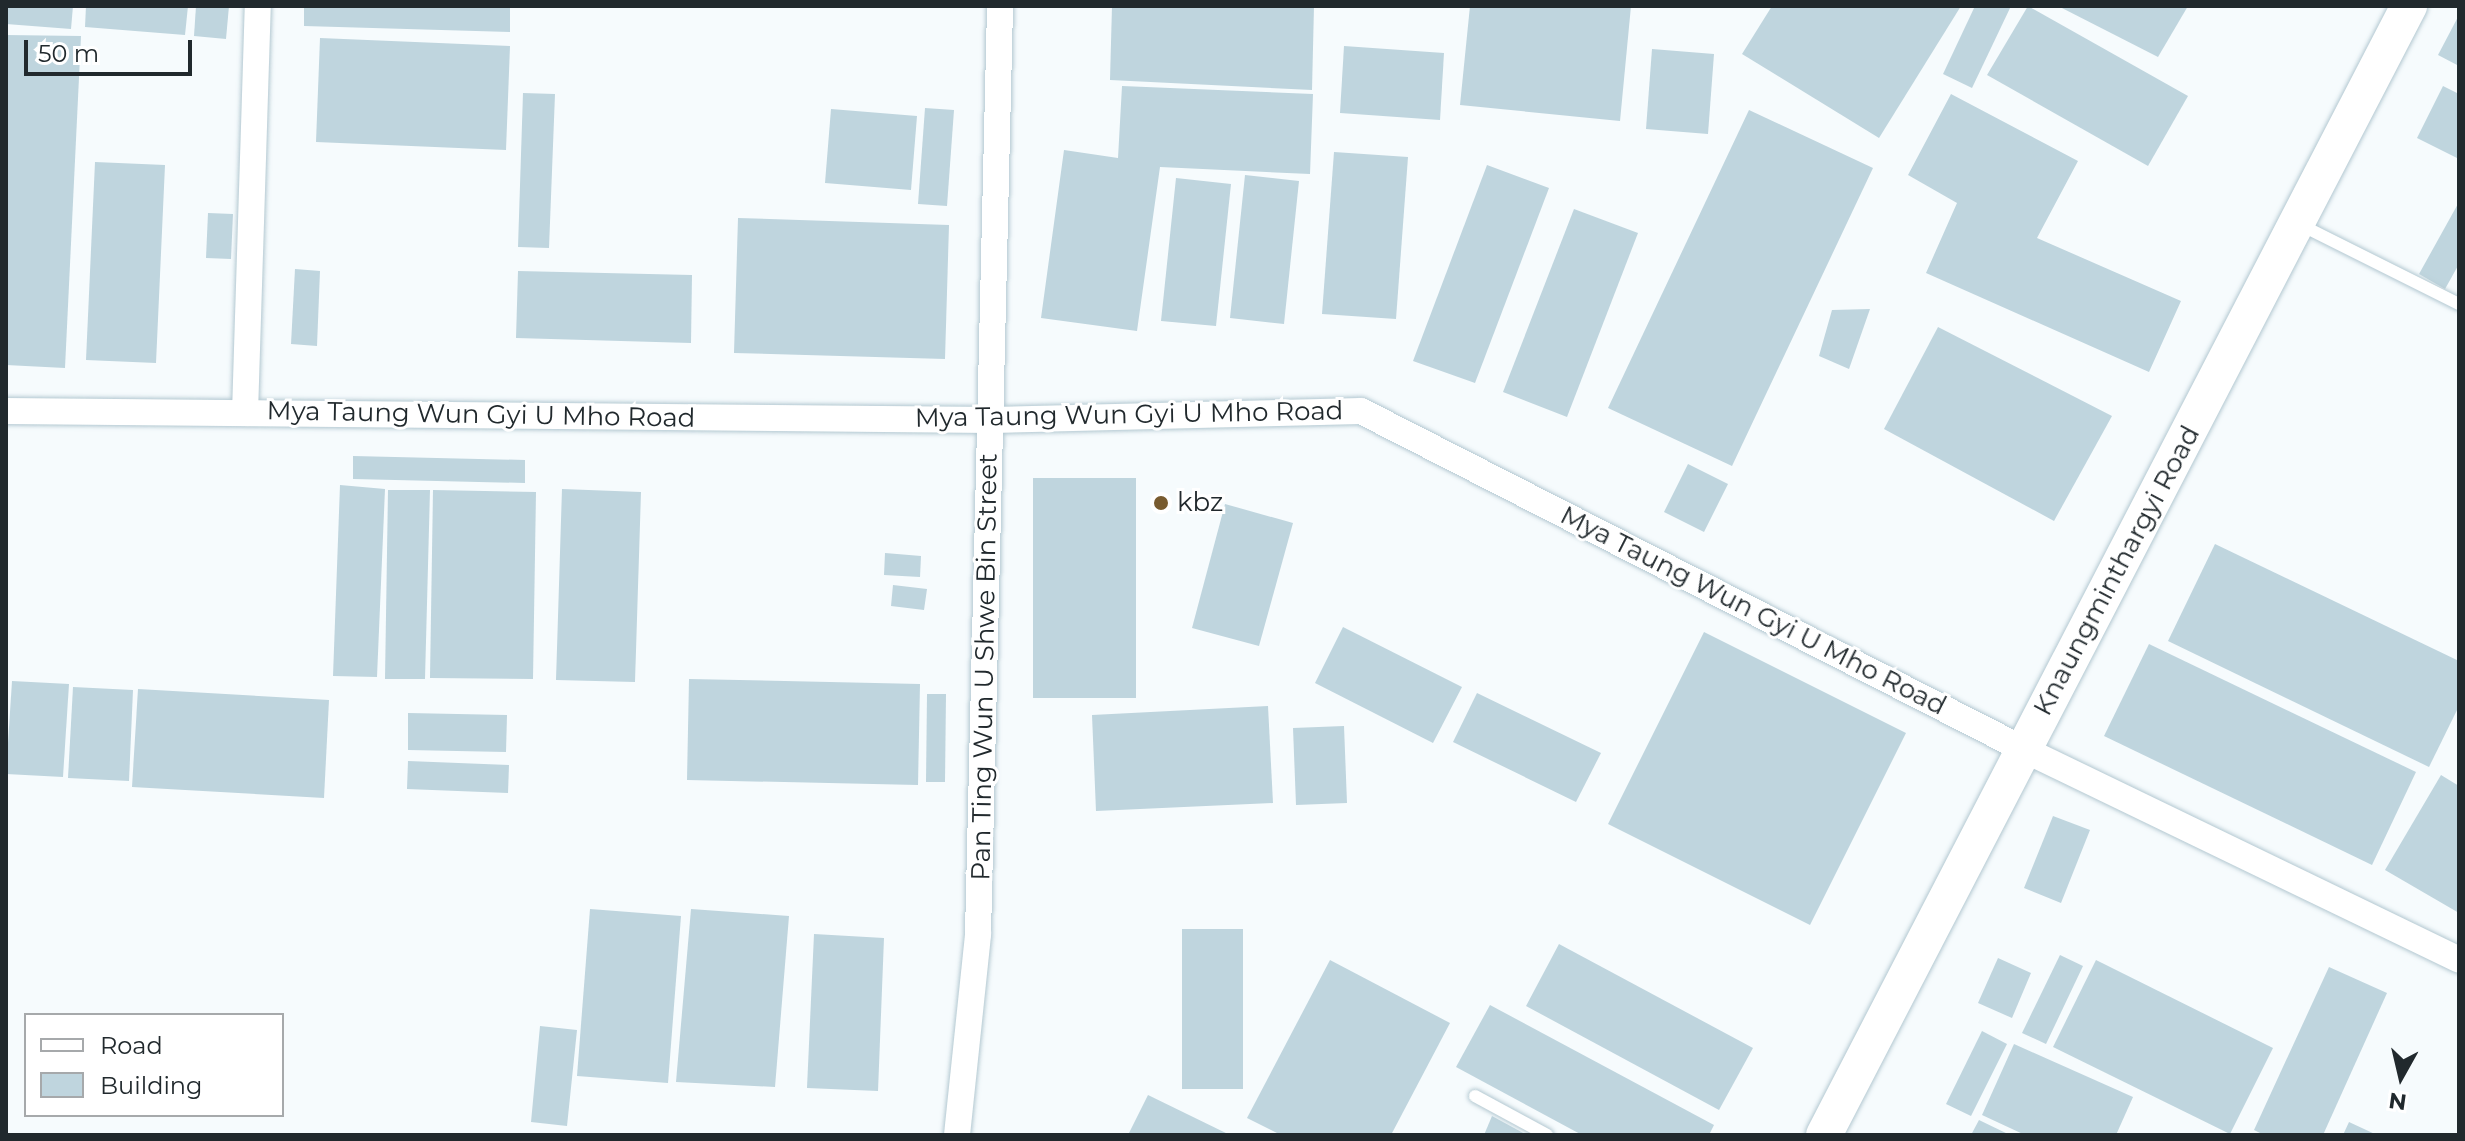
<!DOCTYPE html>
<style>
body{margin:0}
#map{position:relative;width:2465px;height:1141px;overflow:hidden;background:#f6fbfd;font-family:Montserrat,sans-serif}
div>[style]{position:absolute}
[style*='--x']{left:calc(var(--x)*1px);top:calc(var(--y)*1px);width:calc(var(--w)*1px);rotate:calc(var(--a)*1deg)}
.building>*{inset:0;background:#bfd5de}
.roads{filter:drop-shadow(0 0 2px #b3c8d1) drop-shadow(0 0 2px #b3c8d1)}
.lane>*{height:12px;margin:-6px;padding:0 6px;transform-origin:6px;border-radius:6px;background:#fff}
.street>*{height:26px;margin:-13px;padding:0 13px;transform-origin:13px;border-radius:13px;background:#fff}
.secondary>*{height:36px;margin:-18px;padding:0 18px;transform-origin:18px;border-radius:18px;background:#fff}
.dots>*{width:22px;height:22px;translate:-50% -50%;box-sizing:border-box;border:4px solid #fff;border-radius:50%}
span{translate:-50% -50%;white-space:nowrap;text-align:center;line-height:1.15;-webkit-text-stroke:6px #fff;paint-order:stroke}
.street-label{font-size:26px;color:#21292d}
.poi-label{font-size:26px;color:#21292d}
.left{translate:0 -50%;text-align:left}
.frame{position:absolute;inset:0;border:8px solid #21292d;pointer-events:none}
.legend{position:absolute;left:24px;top:1013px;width:260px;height:104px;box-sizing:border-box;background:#fff;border:2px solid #a6a9ab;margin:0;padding:10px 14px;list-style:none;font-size:24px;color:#21292d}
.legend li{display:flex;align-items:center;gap:16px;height:40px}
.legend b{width:40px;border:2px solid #a6a9ab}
.north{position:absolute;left:2361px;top:1037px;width:80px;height:80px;-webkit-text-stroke:6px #fff;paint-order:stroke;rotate:188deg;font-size:22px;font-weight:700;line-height:32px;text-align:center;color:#21292d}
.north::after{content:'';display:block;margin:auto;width:28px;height:36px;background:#21292d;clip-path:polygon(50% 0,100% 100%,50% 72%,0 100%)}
.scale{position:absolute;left:24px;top:40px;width:168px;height:36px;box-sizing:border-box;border:4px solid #21292d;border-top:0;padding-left:10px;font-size:24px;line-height:28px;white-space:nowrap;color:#21292d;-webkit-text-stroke:6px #fff;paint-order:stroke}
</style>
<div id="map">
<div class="building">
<div style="clip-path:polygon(6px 6px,73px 6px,71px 29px,6px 24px)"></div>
<div style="clip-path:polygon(86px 6px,188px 6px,185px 35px,85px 27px)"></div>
<div style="clip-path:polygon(196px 6px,229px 6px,226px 39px,194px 36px)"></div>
<div style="clip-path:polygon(304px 6px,510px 6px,510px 32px,304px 26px)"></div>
<div style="clip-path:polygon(1112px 6px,1314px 6px,1312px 90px,1110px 80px)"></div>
<div style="clip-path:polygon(1470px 6px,1631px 6px,1620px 121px,1460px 105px)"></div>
<div style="clip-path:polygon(1772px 6px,1961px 6px,1879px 138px,1742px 54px)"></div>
<div style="clip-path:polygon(1975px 6px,2011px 6px,1972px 88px,1943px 74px)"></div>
<div style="clip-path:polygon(2028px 6px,2188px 96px,2148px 166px,1987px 75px)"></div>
<div style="clip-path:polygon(2058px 6px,2188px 6px,2158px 57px)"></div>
<div style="clip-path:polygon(2459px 15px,2459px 66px,2438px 55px)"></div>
<div style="clip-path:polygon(6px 35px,81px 36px,65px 368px,6px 365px)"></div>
<div style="clip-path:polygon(320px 38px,510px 46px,506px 150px,316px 142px)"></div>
<div style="clip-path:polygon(1344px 46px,1444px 53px,1440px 120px,1340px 113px)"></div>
<div style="clip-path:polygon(1652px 49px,1714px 54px,1708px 134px,1646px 129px)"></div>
<div style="clip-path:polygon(1122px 86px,1313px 94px,1310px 174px,1160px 167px,1137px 331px,1041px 318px,1064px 150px,1118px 158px)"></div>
<div style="clip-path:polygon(2443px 86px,2459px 94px,2459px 159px,2417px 138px)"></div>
<div style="clip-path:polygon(523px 93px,555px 94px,549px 248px,518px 247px)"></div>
<div style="clip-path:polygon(1951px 94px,2078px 161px,2037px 238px,2181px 301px,2149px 372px,1926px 273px,1957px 203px,1908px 175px)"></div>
<div style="clip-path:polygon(925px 108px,954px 110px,947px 206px,918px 204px)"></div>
<div style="clip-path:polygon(831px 109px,917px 116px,911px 190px,825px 183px)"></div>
<div style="clip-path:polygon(1749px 110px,1873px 168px,1732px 466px,1608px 408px)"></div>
<div style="clip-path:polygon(1334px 152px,1408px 157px,1396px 319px,1322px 314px)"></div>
<div style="clip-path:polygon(95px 162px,165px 165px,156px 363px,86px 360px)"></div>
<div style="clip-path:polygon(1487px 165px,1549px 188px,1475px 383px,1413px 361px)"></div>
<div style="clip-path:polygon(1245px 175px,1299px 181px,1284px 324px,1230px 318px)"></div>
<div style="clip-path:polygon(1176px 178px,1231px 184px,1216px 326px,1161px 321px)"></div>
<div style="clip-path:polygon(2459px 202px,2459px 264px,2445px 289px,2419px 274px)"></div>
<div style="clip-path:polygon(1574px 209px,1638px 233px,1567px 417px,1503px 392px)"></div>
<div style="clip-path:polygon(208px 213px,233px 214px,231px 259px,206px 258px)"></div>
<div style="clip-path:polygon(738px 218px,949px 225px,945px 359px,734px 353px)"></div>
<div style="clip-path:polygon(295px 269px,320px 271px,317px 346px,291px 344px)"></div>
<div style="clip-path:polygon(518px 271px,692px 275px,691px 343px,516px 338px)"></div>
<div style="clip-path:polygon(1870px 309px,1849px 369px,1819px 356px,1832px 310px)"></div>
<div style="clip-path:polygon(1938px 327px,2112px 416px,2054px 521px,1884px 429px)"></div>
<div style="clip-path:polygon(353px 456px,525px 460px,525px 483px,353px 479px)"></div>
<div style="clip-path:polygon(1688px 464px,1728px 484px,1704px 532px,1664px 512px)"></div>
<div style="clip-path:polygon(1033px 478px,1136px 478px,1136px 698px,1033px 698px)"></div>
<div style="clip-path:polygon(340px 485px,385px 489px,377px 677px,333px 676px)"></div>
<div style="clip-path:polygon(562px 489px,641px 492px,635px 682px,556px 680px)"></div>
<div style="clip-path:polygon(388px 490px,430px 490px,425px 679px,385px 679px)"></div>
<div style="clip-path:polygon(433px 490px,536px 492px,533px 679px,430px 678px)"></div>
<div style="clip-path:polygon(1225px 504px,1293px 523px,1259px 646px,1192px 628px)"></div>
<div style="clip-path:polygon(2215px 544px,2459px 661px,2459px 706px,2429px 767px,2168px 641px)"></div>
<div style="clip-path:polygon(885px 553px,921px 556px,920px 577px,884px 575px)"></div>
<div style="clip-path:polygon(893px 585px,927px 589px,924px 610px,891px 606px)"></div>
<div style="clip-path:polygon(1343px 627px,1462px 687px,1433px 743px,1315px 683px)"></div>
<div style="clip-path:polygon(1704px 632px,1906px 733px,1810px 925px,1608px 824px)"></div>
<div style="clip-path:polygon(2149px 644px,2416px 772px,2372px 865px,2104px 736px)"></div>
<div style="clip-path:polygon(689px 679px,920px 684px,918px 785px,687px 780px)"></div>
<div style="clip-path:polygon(12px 681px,69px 684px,63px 777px,6px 774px)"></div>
<div style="clip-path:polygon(73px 687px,133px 690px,129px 781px,68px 778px)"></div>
<div style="clip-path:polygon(138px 689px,329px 700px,324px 798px,132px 787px)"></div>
<div style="clip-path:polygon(1477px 693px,1601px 753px,1576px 802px,1453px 742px)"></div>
<div style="clip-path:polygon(927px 694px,946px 694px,945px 782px,926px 782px)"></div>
<div style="clip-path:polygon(1268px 706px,1273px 803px,1096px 811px,1092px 715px)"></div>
<div style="clip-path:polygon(408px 713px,507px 715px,506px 752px,408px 750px)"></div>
<div style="clip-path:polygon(1344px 726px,1347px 803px,1296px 805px,1293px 728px)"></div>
<div style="clip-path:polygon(408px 761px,509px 765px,508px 793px,407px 789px)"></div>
<div style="clip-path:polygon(2441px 775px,2459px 786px,2459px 913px,2385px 870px)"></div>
<div style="clip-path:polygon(2053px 816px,2090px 830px,2061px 903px,2024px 888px)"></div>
<div style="clip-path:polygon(590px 909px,681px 916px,668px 1083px,577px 1076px)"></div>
<div style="clip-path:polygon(691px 909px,789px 916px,775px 1087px,676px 1082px)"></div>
<div style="clip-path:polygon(1182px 929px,1243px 929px,1243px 1089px,1182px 1089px)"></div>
<div style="clip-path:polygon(814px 934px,884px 938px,878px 1091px,807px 1088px)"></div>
<div style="clip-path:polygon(1559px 944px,1753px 1048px,1719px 1110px,1526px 1006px)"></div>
<div style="clip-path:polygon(2060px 955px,2083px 966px,2046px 1044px,2022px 1033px)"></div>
<div style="clip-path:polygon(1998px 958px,2031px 973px,2012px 1018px,1978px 1003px)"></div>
<div style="clip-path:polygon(1330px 960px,1450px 1023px,1391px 1135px,1281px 1135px,1247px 1118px)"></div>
<div style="clip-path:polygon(2096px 960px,2273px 1048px,2230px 1134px,2053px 1047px)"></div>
<div style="clip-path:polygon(2329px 967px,2387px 993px,2323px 1135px,2264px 1135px,2254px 1130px)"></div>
<div style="clip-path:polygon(1490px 1005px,1714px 1125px,1709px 1135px,1582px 1135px,1456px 1067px)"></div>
<div style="clip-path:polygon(540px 1026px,577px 1030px,567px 1126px,531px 1122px)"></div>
<div style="clip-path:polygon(1982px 1031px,2007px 1044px,1971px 1116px,1946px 1104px)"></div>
<div style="clip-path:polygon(2014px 1044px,2133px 1097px,2116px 1135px,2025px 1135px,1982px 1115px)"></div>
<div style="clip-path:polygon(1148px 1095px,1230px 1135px,1128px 1135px)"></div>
<div style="clip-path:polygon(1492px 1116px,1527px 1135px,1484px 1135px)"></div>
<div style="clip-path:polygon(1979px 1120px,2010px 1135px,1971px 1135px)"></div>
<div style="clip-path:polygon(2349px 1122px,2377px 1135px,2343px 1135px)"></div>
</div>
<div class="roads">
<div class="lane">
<div style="--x:2301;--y:225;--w:177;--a:26.6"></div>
<div style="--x:1475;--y:1096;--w:82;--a:28.4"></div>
</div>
<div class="street">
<div style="--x:6;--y:411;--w:985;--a:0.52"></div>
<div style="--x:991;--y:420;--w:370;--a:-1.4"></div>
<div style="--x:1361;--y:411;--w:743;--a:27.05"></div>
<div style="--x:2023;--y:749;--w:484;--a:25.8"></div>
<div style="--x:245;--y:413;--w:407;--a:-88.2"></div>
<div style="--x:957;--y:1135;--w:202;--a:-84"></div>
<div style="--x:978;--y:934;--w:928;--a:-88.64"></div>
</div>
<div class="secondary">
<div style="--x:1824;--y:1135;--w:1272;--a:-62.61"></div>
</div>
</div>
<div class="dots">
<div style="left:1161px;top:503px;background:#785b2f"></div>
</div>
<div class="street-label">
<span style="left:481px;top:415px;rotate:1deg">Mya Taung Wun Gyi U Mho Road</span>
<span style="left:1129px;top:415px;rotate:-1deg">Mya Taung Wun Gyi U Mho Road</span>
<span style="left:2117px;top:571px;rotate:-62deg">Knaungminthargyi Road</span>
<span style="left:1753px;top:611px;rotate:27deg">Mya Taung Wun Gyi U Mho Road</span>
<span style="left:985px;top:667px;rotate:-89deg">Pan Ting Wun U Shwe Bin Street</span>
</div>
<div class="poi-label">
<span class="left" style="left:1177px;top:503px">kbz</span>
</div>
<div class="frame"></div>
<ul class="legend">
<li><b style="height:10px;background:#fff"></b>Road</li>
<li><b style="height:22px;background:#bfd5de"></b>Building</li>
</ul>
<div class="north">N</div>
<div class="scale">50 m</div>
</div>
